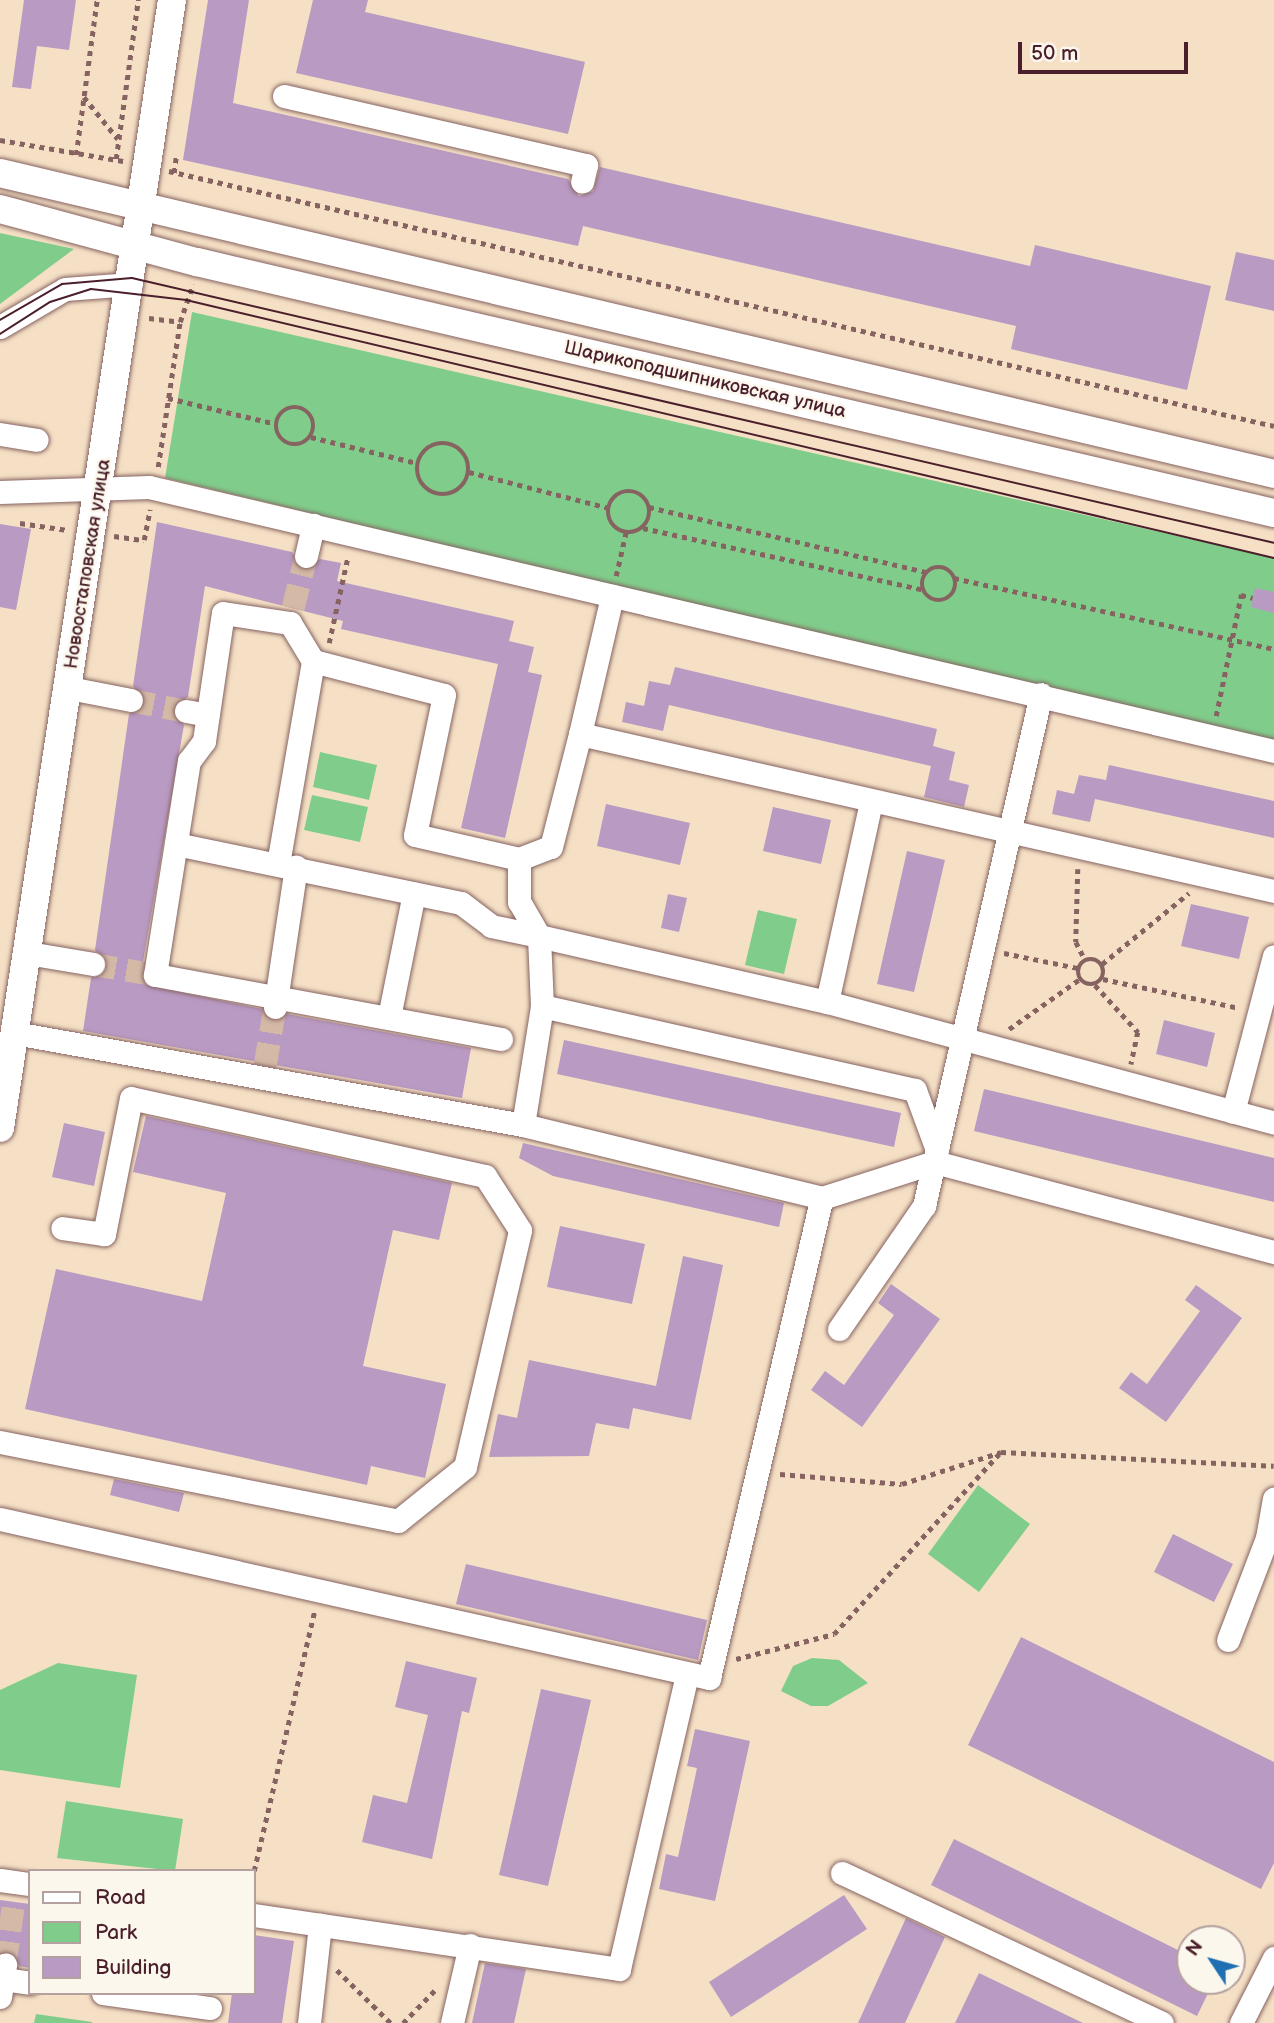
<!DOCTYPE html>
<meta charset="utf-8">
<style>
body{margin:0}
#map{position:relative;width:1274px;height:2023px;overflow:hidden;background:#f5e0c5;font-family:"Balsamiq Sans",sans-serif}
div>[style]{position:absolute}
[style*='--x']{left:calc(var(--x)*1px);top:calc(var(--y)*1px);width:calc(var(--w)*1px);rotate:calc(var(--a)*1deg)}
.green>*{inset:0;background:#80cd8b}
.building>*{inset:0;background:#b99ac3}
.minor-tunnel>*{height:23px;margin-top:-11.5px;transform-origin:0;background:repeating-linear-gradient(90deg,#d3b9a6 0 23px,transparent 0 34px)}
.path>*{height:4.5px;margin-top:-2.25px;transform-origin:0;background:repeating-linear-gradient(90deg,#866361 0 5px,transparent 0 10px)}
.path>.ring{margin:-2.25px;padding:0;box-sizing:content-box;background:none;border:4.5px solid #866361;border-radius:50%}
.roads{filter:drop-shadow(0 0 2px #866361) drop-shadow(0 0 2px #866361)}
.minor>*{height:23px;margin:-11.5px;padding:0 11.5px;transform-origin:11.5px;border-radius:11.5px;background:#fff}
.major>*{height:28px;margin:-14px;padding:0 14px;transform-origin:14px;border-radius:14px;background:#fff}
.tram>*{height:2px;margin:-1px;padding:0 1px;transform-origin:1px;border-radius:1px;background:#4a1f2b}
span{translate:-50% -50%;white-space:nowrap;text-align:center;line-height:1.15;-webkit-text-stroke:5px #fbf7ec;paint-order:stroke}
.street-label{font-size:19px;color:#4a1f2b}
.legend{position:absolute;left:28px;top:1869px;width:228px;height:126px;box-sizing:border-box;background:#fbf7ec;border:2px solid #b4a19f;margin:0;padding:9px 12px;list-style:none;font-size:21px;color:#4a1f2b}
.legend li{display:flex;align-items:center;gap:14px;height:35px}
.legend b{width:35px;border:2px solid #b4a19f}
.north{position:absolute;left:1176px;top:1925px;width:70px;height:70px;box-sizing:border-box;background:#fbf7ec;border:2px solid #b4a19f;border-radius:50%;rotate:306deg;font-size:19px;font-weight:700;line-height:28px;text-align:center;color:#4a1f2b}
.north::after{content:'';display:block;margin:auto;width:24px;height:32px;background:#1f6fb2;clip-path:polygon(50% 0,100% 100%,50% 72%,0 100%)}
.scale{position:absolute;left:1018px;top:42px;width:170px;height:32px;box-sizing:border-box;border:4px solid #4a1f2b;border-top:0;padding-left:9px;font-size:21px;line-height:24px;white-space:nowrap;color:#4a1f2b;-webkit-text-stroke:5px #fbf7ec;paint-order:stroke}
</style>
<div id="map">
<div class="green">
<div style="clip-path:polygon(0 233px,74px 249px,0 304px)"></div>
<div style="clip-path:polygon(192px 312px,1274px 558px,1274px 745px,165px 478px)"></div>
<div style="clip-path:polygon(320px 752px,377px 765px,369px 800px,313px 787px)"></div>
<div style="clip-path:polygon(312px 795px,368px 807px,360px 842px,304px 830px)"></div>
<div style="clip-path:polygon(758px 910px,797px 919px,784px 974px,745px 965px)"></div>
<div style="clip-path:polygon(978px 1485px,1030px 1524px,979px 1592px,928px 1554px)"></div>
<div style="clip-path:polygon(812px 1658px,839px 1660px,868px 1683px,828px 1706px,811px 1706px,781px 1691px,793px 1666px)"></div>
<div style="clip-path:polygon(58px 1663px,137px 1675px,120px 1788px,0 1770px,0 1690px)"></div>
<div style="clip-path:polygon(66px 1801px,183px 1819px,175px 1871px,57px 1858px)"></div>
<div style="clip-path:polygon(36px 2014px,92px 2022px,92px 2023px,34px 2023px)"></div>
</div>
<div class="building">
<div style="clip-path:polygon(24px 0,76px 0,69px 50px,37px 46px,31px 89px,12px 87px)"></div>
<div style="clip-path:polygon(208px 0,249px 0,233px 103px,568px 179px,579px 196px,593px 191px,600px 167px,1030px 266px,1035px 245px,1211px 286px,1187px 390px,1011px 349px,1016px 326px,583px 226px,578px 246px,183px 160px)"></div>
<div style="clip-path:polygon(313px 0,368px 0,365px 12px,585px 62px,568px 134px,296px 73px)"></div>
<div style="clip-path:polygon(1236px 252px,1274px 260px,1274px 311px,1225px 300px)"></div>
<div style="clip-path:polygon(157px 522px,292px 552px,302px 569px,320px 559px,341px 563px,337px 581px,514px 621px,509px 641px,534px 647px,528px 672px,542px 675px,505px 838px,461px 828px,498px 664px,341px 629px,343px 621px,205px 586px,188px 697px,172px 709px,184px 725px,141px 973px,146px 985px,262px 1009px,272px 1021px,287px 1014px,471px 1048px,462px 1098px,83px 1031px,91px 978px,107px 966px,95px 950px,129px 714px,145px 702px,133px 686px)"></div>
<div style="clip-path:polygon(0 524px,31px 529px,16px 610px,0 607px)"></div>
<div style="clip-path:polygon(1255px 588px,1274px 592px,1274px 613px,1251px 607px)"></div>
<div style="clip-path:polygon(675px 667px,937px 729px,933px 746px,955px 752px,949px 780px,969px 785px,964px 807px,924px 797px,931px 766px,669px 705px,663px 731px,622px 722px,626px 702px,644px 706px,649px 681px,670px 685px)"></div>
<div style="clip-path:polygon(1109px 765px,1274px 801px,1274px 838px,1095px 799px,1090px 822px,1052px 814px,1057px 790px,1074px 794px,1079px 775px,1106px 780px)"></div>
<div style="clip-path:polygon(606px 804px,690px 823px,680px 865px,597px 846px)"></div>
<div style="clip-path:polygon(773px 807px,831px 820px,821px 864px,763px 851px)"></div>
<div style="clip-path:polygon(907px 851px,945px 860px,914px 992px,877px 984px)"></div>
<div style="clip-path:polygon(668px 894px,687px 898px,679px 932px,661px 928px)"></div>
<div style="clip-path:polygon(1191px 904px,1249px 917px,1239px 959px,1181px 946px)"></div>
<div style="clip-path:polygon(1164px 1020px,1215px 1033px,1207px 1067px,1156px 1054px)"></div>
<div style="clip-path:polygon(564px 1040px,901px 1113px,894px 1147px,557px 1074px)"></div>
<div style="clip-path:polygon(984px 1089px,1274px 1158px,1274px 1202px,974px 1131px)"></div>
<div style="clip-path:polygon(146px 1116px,452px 1183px,439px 1240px,393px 1230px,363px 1366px,446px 1384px,425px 1478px,371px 1466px,367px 1485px,25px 1409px,56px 1269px,202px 1301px,226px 1193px,133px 1172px)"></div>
<div style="clip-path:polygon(64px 1123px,105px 1132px,94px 1186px,52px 1177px)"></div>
<div style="clip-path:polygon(523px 1143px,784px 1203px,779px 1227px,553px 1176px,519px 1158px)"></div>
<div style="clip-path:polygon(560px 1226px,645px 1244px,632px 1304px,547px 1287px)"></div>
<div style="clip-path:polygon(683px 1256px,723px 1265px,691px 1420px,633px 1408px,629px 1429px,596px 1423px,589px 1456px,489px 1457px,498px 1414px,517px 1418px,529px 1360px,656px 1386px)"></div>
<div style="clip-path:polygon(891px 1284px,940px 1319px,862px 1427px,811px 1390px,825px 1371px,844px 1385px,894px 1315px,878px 1303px)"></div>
<div style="clip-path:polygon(1196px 1285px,1242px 1318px,1166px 1422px,1119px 1388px,1131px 1372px,1147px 1384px,1200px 1311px,1185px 1300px)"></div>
<div style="clip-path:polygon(114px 1479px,184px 1493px,179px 1512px,110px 1495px)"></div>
<div style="clip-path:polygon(1173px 1534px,1233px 1564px,1214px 1602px,1154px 1572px)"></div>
<div style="clip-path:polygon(466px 1564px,707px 1620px,698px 1660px,456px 1604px)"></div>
<div style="clip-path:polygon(1021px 1637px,1274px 1762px,1274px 1863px,1261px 1889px,968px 1745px)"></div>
<div style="clip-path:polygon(406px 1661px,477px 1678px,469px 1713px,462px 1711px,432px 1859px,362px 1842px,373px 1795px,407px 1803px,428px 1715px,395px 1707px)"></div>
<div style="clip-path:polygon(541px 1689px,591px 1700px,548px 1886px,499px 1875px)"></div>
<div style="clip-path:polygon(695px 1729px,750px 1741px,715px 1901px,659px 1889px,666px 1854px,678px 1857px,697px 1768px,687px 1766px)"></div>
<div style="clip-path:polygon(954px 1839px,1190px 1956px,1190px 1981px,1214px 1981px,1197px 2016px,931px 1885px)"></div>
<div style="clip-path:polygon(844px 1895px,867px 1929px,731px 2017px,709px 1982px)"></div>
<div style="clip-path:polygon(0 1900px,30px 1904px,30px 1968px,19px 1966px,13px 1953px,0 1951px)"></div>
<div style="clip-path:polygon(906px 1918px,945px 1937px,905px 2023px,858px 2023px)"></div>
<div style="clip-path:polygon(254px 1935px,294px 1941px,282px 2023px,228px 2023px,232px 1993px,254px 1993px)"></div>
<div style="clip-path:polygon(485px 1963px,526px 1969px,514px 2023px,472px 2023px)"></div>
<div style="clip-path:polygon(979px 1973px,1083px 2023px,955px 2023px)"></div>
</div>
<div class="minor-tunnel">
<div style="--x:293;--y:608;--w:54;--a:-76"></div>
<div style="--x:131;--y:700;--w:56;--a:11.3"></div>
<div style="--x:93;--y:964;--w:54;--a:9.6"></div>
<div style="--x:265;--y:1066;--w:60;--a:-80.4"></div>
<div style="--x:5;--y:1964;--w:64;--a:-81.9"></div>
</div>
<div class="path">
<div style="--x:84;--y:97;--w:54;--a:51"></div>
<div style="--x:0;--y:140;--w:125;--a:9.7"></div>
<div style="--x:76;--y:155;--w:156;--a:-82.3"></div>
<div style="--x:116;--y:159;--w:161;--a:-82.1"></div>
<div style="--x:169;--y:171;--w:1134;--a:12.99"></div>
<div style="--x:174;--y:173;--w:16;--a:-83"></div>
<div style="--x:149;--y:318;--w:31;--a:7"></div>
<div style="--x:168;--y:398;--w:111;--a:13.5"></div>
<div class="ring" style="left:276px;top:407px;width:33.5px;height:33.5px"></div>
<div style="--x:311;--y:437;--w:109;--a:13.8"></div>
<div class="ring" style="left:417px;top:443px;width:47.5px;height:47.5px"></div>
<div style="--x:158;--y:467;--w:147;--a:-81.4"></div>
<div style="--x:180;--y:322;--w:40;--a:-71.1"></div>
<div style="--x:469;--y:472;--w:145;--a:14.4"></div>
<div class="ring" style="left:608px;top:491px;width:37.5px;height:37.5px"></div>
<div style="--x:649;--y:507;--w:285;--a:13.2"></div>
<div style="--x:20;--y:523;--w:48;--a:8.5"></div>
<div style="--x:643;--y:528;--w:288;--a:12.4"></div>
<div style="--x:114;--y:536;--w:30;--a:8"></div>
<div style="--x:144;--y:540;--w:31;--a:-79"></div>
<div class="ring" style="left:922px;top:567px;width:29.5px;height:29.5px"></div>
<div style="--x:616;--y:576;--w:45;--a:-77.2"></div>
<div style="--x:954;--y:578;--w:328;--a:12.5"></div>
<div style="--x:329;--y:643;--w:89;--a:-77.7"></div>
<div style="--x:1216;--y:716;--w:124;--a:-78.3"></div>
<div style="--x:1241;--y:595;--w:12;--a:14"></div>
<div style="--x:1078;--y:869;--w:73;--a:91.6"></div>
<div style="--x:1076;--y:942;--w:20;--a:63"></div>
<div style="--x:1004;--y:953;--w:76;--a:11.5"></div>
<div class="ring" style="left:1078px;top:959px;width:21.5px;height:21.5px"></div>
<div style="--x:1102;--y:964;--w:112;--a:-39.2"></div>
<div style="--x:1103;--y:979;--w:139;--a:12"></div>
<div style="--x:1095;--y:985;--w:64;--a:47.5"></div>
<div style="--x:1138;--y:1032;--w:33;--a:102"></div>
<div style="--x:1009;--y:1029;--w:87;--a:-35.2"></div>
<div style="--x:780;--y:1474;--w:122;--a:4.7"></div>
<div style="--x:902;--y:1484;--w:104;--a:-17.9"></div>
<div style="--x:1001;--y:1452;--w:273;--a:2.9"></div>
<div style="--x:736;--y:1659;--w:101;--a:-14.3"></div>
<div style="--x:834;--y:1634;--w:244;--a:-47.5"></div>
<div style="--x:254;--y:1871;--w:269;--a:-76.9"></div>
<div style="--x:337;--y:1970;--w:76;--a:44.5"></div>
<div style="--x:403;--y:2023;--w:49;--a:-45.8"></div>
</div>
<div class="roads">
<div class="minor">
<div style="--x:284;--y:96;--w:310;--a:12.9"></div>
<div style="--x:586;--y:165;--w:17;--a:103"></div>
<div style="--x:0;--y:327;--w:75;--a:-30.3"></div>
<div style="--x:65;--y:289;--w:66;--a:-4.3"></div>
<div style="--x:0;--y:434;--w:37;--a:9"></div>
<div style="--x:0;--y:492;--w:149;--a:-1.9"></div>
<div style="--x:149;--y:487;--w:1156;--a:13.21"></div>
<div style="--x:306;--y:556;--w:32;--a:-77"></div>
<div style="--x:69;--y:688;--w:63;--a:11"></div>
<div style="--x:186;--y:711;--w:22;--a:10"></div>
<div style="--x:580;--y:734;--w:142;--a:-76.9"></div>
<div style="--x:176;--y:844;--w:291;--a:11.7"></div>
<div style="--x:461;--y:903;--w:38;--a:37"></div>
<div style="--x:491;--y:926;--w:49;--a:11.8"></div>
<div style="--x:278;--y:864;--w:206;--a:-80.2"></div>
<div style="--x:539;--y:936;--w:39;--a:-120"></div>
<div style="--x:519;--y:902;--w:43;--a:-90"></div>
<div style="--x:519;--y:859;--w:34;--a:-21"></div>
<div style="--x:551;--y:847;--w:117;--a:-75.6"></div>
<div style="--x:580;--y:734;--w:712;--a:12.75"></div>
<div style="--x:28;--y:953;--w:66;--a:9.6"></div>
<div style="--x:827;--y:1002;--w:205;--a:-77.6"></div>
<div style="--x:542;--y:1006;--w:382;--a:12.7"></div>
<div style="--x:915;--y:1090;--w:64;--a:69.9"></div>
<div style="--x:275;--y:1007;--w:142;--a:-81.5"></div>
<div style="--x:389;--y:1017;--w:126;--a:-78.6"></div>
<div style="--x:15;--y:1033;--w:516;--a:10.27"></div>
<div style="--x:523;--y:1125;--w:121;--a:-80.9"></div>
<div style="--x:542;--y:1006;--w:70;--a:-92.5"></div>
<div style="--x:539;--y:936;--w:295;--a:12.9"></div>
<div style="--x:827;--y:1002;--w:463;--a:15.1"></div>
<div style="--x:501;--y:1039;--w:352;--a:-169.5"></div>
<div style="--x:155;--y:975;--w:217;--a:-81"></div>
<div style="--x:189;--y:761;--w:25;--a:-53"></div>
<div style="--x:204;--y:741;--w:129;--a:-81.6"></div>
<div style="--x:223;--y:613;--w:68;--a:8.5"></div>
<div style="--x:290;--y:623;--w:44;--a:58.8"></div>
<div style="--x:313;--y:661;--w:135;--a:14.5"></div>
<div style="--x:444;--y:695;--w:143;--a:101.7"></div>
<div style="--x:415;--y:835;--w:107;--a:13"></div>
<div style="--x:1233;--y:1112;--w:161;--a:-75.3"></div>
<div style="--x:523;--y:1125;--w:308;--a:13.7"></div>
<div style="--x:822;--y:1198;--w:119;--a:-17.7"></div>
<div style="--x:935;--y:1162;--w:351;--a:14.9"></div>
<div style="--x:839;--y:1329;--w:150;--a:-55.4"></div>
<div style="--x:924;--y:1206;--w:525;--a:-77.13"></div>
<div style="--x:0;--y:1442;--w:406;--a:11.2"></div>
<div style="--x:398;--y:1521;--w:86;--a:-38.9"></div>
<div style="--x:465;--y:1467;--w:243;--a:-76.9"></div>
<div style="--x:520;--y:1230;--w:64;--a:-122.9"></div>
<div style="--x:485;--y:1176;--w:362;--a:-167.6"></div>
<div style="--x:131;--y:1098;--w:139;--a:101.2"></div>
<div style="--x:104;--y:1234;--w:42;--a:-171.9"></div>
<div style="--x:0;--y:1519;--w:727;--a:12.64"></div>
<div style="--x:709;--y:1678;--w:493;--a:-76.8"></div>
<div style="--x:1228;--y:1640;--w:109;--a:-69.1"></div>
<div style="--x:1267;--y:1538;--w:40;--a:-80"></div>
<div style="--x:842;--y:1873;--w:353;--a:25.1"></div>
<div style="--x:0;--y:1880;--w:30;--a:8"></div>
<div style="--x:254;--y:1915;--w:369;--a:8.4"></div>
<div style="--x:619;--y:1969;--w:303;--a:-77"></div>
<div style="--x:3;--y:1979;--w:27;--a:8"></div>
<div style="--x:103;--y:1993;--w:108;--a:8"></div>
<div style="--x:0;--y:1997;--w:33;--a:-81"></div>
<div style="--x:309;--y:2023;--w:99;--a:-83.6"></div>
<div style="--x:452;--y:2023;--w:80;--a:-77"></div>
<div style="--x:1241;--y:2023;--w:73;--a:-63.1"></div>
</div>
<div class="major">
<div style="--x:0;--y:173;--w:1309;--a:13.29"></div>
<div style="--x:0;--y:209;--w:204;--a:15.1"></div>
<div style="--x:197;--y:262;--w:1106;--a:13.12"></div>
<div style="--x:0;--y:1128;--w:1141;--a:-81.33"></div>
</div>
</div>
<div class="tram">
<div style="--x:0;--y:320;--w:72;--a:-30.1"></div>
<div style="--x:62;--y:284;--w:70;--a:-4.9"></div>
<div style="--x:132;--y:278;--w:1172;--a:13.06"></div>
<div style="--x:0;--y:334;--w:59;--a:-32.6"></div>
<div style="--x:50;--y:302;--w:43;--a:-17.6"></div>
<div style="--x:91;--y:289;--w:96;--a:6.6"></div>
<div style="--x:186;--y:300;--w:1118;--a:13.34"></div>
</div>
<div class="street-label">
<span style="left:705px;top:380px;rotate:13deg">Шарикоподшипниковская улица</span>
<span style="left:88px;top:564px;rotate:-81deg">Новоостаповская улица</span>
</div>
<ul class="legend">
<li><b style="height:9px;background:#fff"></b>Road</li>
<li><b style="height:19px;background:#80cd8b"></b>Park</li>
<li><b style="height:19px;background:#b99ac3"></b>Building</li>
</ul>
<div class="north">N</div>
<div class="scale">50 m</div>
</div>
